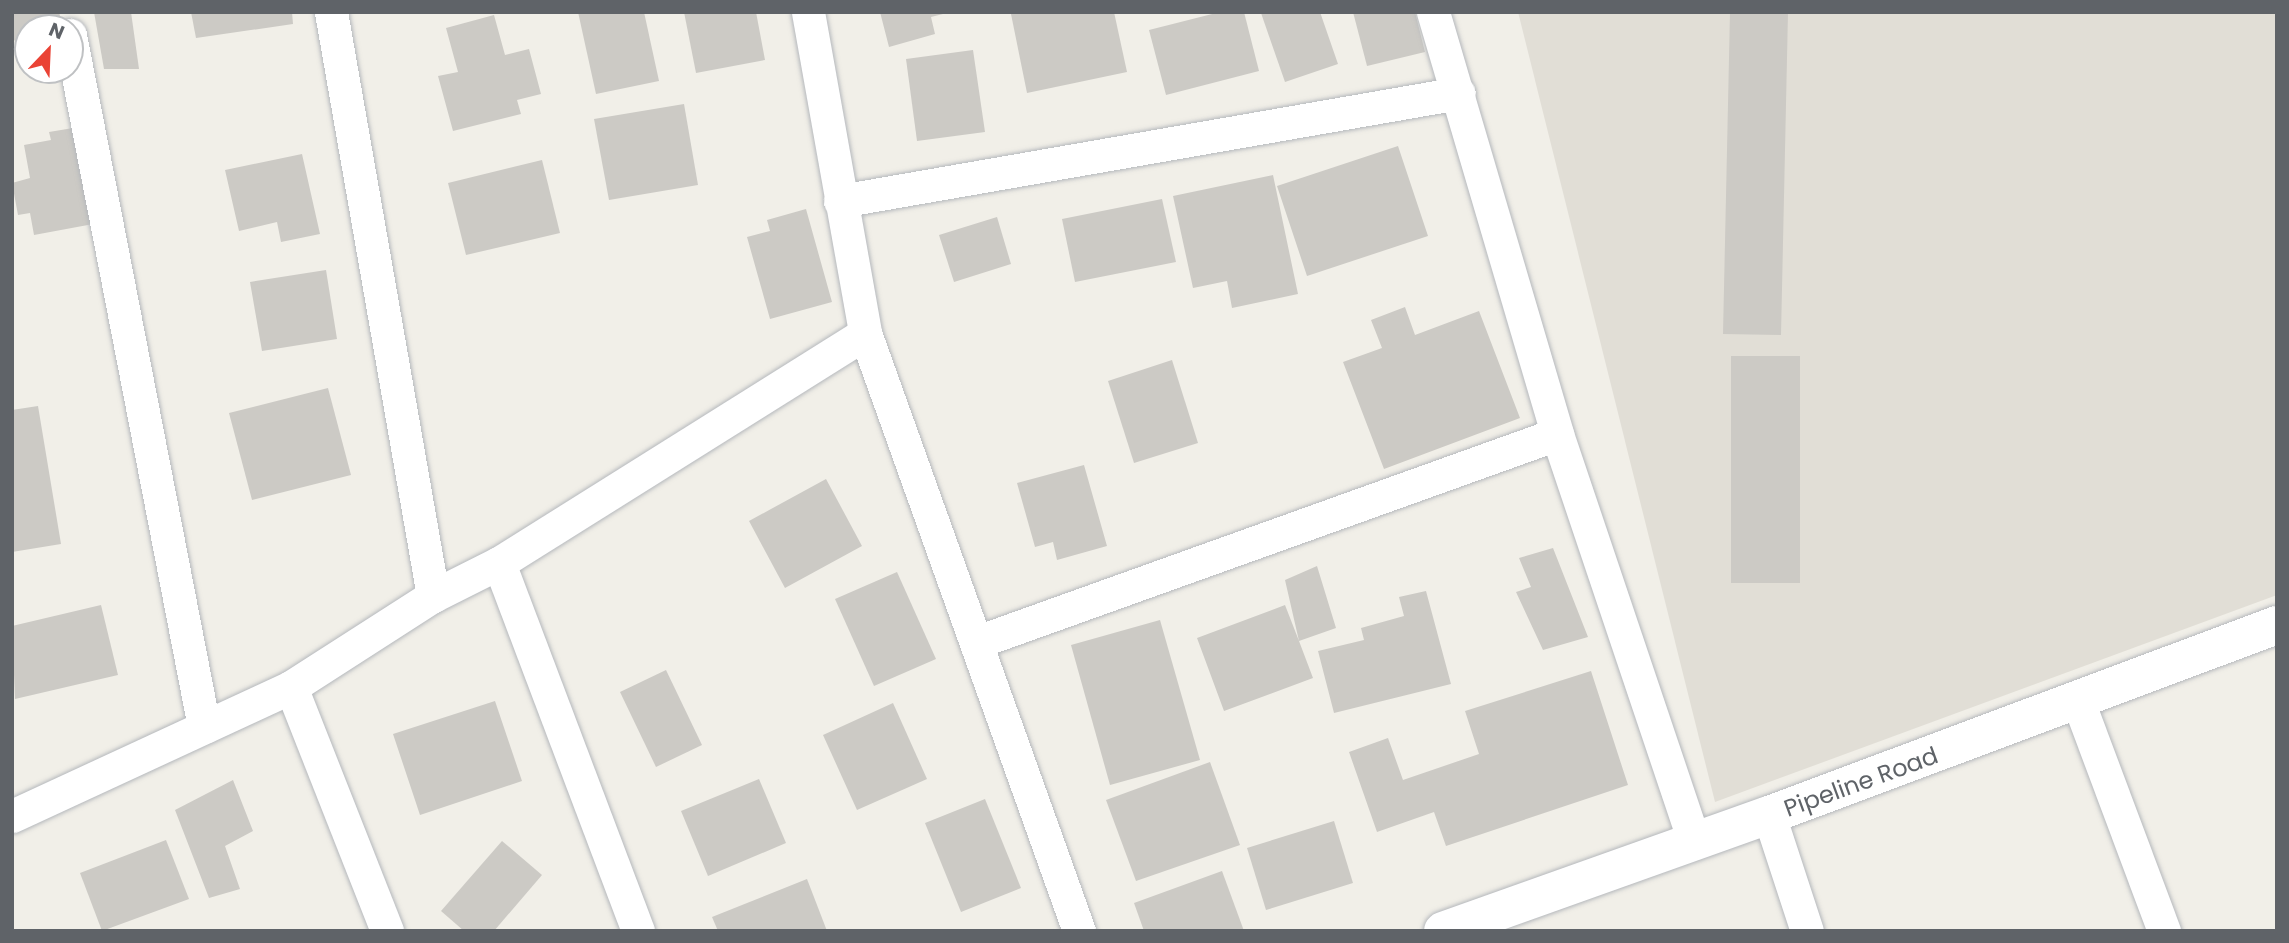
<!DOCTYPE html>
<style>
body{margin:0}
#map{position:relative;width:2289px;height:943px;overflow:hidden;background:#f1efe8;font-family:Poppins,sans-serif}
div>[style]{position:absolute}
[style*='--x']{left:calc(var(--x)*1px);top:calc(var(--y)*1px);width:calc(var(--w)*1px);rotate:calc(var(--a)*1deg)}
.education>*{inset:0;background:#e1ded6}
.building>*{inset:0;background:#cccac5}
.roads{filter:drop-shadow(0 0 2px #b5b8bc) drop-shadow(0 0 2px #b5b8bc)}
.minor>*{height:33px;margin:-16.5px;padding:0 16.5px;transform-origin:16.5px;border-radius:16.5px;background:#fff}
.tertiary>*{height:38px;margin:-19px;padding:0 19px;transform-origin:19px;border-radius:19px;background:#fff}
span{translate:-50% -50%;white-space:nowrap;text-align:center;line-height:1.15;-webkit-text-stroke:7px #fff;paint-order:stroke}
.street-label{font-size:24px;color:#5f6368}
.frame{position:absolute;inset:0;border:14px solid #5f6368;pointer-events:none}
.north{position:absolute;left:14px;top:14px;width:70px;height:70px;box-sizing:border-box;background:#fff;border:2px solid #bfc1c3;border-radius:50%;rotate:23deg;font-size:19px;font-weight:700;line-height:28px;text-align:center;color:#5f6368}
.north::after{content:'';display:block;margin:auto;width:24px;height:32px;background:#ea4335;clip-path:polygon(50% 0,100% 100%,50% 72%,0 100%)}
</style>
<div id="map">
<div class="education">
<div style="clip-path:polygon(1518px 12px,2277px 12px,2277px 595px,1715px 802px)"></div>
</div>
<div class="building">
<div style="clip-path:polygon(12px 12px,59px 12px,63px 28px,28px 28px,28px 38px,12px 41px)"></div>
<div style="clip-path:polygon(94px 12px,131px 12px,139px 69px,104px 69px)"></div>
<div style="clip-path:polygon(191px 12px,292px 12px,293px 24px,196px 38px)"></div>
<div style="clip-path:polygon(578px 12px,644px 12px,659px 81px,596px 94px)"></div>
<div style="clip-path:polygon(684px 12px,756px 12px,765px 60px,696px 73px)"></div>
<div style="clip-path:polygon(880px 12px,947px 12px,947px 13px,931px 17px,935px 34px,889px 47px)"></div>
<div style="clip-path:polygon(1114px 12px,1127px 72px,1027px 93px,1011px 14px)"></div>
<div style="clip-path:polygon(1220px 12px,1244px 12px,1259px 71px,1166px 95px,1149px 30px)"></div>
<div style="clip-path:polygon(1320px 12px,1338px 64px,1285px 82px,1261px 13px)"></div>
<div style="clip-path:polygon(1353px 12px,1415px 12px,1425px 52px,1367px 66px)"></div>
<div style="clip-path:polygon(1730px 12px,1788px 12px,1781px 335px,1723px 334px)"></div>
<div style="clip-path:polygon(494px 15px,505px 55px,529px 49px,541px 94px,517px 100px,521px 114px,453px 131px,438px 76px,458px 72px,446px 28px)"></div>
<div style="clip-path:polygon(973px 50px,985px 132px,917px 141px,906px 59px)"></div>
<div style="clip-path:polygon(684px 104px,698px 185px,609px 200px,594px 119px)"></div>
<div style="clip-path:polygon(85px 126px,104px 222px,34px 235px,30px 213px,18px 215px,12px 183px,30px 178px,24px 145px,51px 140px,49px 132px)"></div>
<div style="clip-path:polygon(1398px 146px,1428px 236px,1307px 276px,1277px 186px)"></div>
<div style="clip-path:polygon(302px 154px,320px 234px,281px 242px,277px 222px,239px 231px,225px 170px)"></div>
<div style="clip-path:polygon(542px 160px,560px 233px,466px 255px,448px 183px)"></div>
<div style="clip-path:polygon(1273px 175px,1298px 294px,1232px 308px,1227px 281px,1193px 288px,1173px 196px)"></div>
<div style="clip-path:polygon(1162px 199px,1176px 262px,1075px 282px,1062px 219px)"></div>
<div style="clip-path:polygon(806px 209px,832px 302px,770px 319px,747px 237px,770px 231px,767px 220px)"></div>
<div style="clip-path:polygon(997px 217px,1011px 264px,954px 282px,939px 235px)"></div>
<div style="clip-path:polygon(326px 270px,337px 339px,262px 351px,250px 282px)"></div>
<div style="clip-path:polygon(1405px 307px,1415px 335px,1479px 311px,1520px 418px,1384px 469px,1343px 362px,1382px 348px,1371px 320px)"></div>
<div style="clip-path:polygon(1731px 356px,1800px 356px,1800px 583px,1731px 583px)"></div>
<div style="clip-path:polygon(1172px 360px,1198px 443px,1134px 463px,1108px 381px)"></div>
<div style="clip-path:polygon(328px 388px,351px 475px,252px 500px,229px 413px)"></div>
<div style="clip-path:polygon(38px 406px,61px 544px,12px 552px,12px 410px)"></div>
<div style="clip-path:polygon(1084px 465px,1107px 546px,1057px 560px,1053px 542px,1035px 547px,1017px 483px)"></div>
<div style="clip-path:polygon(826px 479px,862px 546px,785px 588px,749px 521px)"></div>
<div style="clip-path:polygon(1553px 548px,1588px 637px,1543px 650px,1516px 592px,1531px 587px,1519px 558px)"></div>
<div style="clip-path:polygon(1317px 566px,1336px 628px,1299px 641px,1313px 678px,1224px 711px,1197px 638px,1285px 605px,1299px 641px,1285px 580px)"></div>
<div style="clip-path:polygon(897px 572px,936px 659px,874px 686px,835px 599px)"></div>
<div style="clip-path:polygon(1426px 591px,1451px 684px,1334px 713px,1318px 651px,1364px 640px,1361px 628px,1404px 616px,1399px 597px)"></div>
<div style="clip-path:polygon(101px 605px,118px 675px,15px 699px,12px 626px)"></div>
<div style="clip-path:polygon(1160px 620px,1200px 760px,1110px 785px,1071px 645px)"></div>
<div style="clip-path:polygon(666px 670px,702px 745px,656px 767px,620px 692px)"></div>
<div style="clip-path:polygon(1591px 671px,1628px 785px,1446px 846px,1434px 812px,1377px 832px,1349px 752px,1388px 738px,1403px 780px,1479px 754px,1465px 711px)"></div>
<div style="clip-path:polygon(495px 701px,522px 781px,420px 815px,393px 734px)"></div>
<div style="clip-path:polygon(893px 703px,927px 779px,857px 810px,823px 735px)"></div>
<div style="clip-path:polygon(1210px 762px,1240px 845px,1136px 881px,1106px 800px)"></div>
<div style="clip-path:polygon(759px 779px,786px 843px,708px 876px,681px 811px)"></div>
<div style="clip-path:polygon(233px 780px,253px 831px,225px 846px,240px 889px,209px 898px,175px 810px)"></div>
<div style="clip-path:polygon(985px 799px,1021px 888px,961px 912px,925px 823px)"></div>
<div style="clip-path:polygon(1334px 821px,1353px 883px,1266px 910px,1247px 848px)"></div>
<div style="clip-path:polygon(166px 840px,189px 899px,102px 931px,80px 873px)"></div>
<div style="clip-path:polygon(502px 841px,542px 875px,494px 931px,464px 931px,441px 911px)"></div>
<div style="clip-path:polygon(1222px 871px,1244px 931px,1144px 931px,1134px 903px)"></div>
<div style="clip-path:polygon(807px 879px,827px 931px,718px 931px,712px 917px)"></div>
</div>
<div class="roads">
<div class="minor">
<div style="--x:331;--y:12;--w:593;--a:80.09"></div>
<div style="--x:808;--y:12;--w:326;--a:79.9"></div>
<div style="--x:865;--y:333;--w:635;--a:70.31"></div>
<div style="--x:1433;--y:12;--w:440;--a:73.6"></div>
<div style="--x:1557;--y:434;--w:430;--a:71.4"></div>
<div style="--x:70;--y:35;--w:705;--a:79.04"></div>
<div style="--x:840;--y:201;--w:628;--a:-9.9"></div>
<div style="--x:499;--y:563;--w:393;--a:69.3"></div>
<div style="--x:977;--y:642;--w:616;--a:-19.73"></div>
<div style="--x:291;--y:687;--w:262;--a:68.5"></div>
<div style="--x:2078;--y:701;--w:246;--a:69.5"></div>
<div style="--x:1769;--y:815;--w:122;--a:71.9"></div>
<div style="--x:12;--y:816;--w:307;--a:-24.8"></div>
<div style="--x:291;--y:687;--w:169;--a:-32.7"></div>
<div style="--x:433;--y:596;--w:74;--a:-26.6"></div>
<div style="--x:499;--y:563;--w:432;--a:-32.1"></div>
</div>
<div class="tertiary">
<div style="--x:1443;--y:931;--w:346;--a:-19.6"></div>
<div style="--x:1769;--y:815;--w:542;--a:-20.51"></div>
</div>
</div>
<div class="street-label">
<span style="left:1861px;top:782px;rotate:-20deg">Pipeline Road</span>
</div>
<div class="frame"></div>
<div class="north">N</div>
</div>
